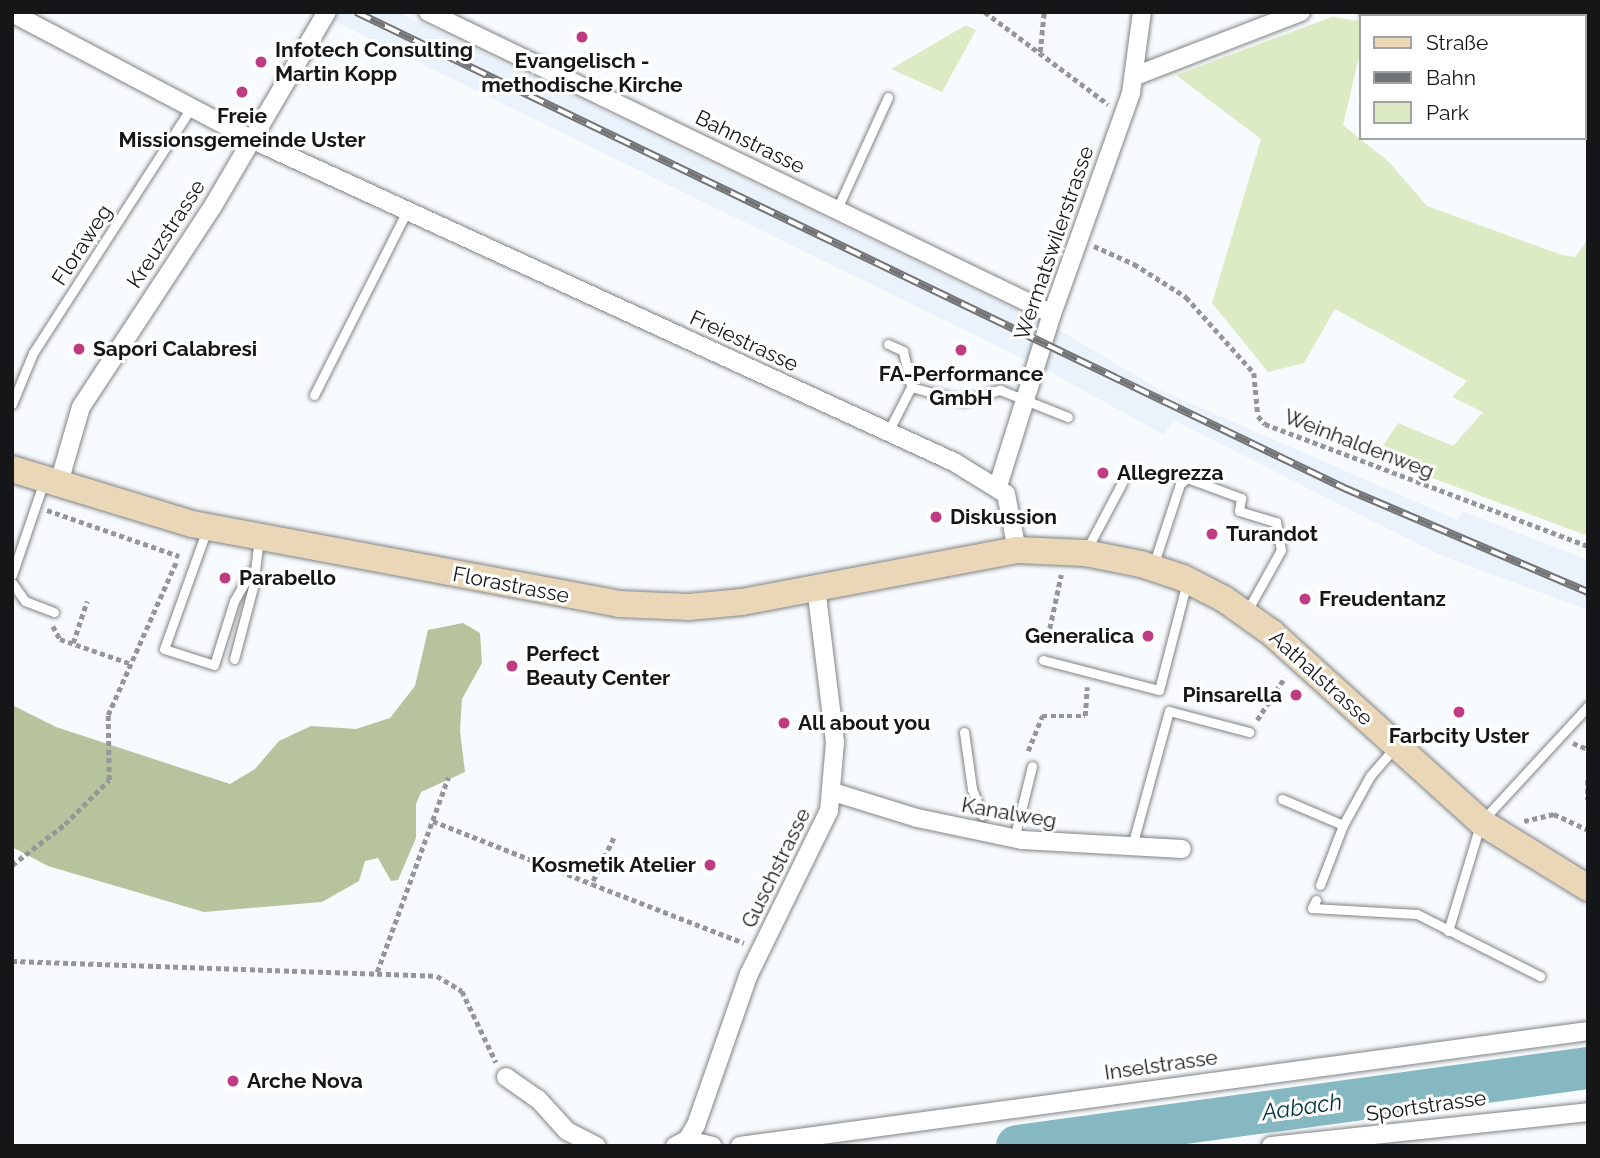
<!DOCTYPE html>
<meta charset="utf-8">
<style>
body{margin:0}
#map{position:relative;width:1600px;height:1158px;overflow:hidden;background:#f8fbfd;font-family:Raleway,sans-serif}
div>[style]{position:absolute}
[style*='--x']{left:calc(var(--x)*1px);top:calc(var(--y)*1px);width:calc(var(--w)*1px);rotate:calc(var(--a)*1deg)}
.built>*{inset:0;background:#eaf2fb}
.green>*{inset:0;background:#ddebc4}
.forest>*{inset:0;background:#b6c39d}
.river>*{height:42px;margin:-21px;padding:0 21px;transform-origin:21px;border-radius:21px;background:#85b8c1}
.path>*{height:4.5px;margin-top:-2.25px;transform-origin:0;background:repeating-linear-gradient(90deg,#949697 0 5px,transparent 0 8.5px)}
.roads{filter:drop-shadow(0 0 2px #818385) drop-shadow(0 0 2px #818385)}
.service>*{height:9px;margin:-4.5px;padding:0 4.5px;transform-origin:4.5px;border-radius:4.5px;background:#fff}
.minor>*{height:18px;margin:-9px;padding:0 9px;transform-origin:9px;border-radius:9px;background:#fff}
.secondary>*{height:26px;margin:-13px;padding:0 13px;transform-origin:13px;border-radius:13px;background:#ead7b8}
.rail>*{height:8px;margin-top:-4px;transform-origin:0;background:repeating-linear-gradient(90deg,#fff 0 16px,#727475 0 32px);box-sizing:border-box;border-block:2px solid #727475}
.dots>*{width:19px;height:19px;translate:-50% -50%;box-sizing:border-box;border:4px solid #fff;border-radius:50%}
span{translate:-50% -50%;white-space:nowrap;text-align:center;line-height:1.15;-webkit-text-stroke:6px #fff;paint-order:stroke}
.poi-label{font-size:21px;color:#151617;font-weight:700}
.left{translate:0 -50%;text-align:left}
.right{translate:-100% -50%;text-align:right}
.street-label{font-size:21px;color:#151617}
.water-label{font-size:23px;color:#00333a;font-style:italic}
.frame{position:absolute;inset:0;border:14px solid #151617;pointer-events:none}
.legend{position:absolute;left:1359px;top:14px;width:228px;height:126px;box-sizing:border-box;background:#fff;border:2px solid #a1a2a2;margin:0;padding:9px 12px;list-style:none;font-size:21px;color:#151617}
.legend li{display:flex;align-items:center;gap:14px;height:35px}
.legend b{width:35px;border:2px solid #a1a2a2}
</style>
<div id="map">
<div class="built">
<div style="clip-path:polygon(316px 12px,398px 12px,1066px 334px,1160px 390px,1458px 520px,1462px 511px,1588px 560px,1588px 610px,1440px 555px,1173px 420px,1164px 435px,1050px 372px)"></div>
</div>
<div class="green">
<div style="clip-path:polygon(1332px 17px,1360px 21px,1360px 53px,1343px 125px,1389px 162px,1427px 206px,1562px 255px,1575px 257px,1588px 239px,1588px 536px,1376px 457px,1398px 423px,1453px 446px,1483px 412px,1452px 397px,1467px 381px,1335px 309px,1304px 363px,1268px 372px,1212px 303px,1261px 139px,1176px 75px)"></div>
<div style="clip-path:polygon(966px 25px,976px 30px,942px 92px,891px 69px)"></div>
</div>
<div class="forest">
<div style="clip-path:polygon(463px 623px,480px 633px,482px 663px,462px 699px,460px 731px,465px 772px,421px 792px,416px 804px,416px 838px,398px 880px,391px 881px,378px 858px,365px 861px,359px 881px,322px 902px,204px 912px,48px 866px,12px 847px,12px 705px,56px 727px,230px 784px,255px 769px,279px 741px,311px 726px,356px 729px,390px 718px,415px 686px,428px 630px)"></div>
</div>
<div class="river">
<div style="--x:1017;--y:1146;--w:576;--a:-7.78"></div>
</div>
<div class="path">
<div style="--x:985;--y:12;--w:154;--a:36.8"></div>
<div style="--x:1040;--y:52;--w:40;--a:-84.3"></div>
<div style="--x:1094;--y:246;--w:44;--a:24.2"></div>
<div style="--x:1134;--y:264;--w:62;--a:32.4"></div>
<div style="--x:1186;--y:297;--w:102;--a:48.2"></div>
<div style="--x:1254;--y:373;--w:43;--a:84.7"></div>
<div style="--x:1258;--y:416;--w:11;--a:49"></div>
<div style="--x:1265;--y:424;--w:345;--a:20.7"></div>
<div style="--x:47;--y:510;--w:140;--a:19.2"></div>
<div style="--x:53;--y:626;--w:15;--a:62"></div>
<div style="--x:60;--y:639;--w:73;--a:19.2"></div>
<div style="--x:73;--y:643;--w:44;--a:-71.6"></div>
<div style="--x:1046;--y:645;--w:72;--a:-77.9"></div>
<div style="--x:1257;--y:720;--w:51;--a:-56.9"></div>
<div style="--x:1573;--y:743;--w:16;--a:22"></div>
<div style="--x:1028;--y:751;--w:38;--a:-68"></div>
<div style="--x:1042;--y:716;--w:43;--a:0"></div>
<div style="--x:1085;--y:716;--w:29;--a:-86"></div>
<div style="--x:1588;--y:780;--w:20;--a:90"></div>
<div style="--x:433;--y:821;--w:171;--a:21.6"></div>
<div style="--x:1524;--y:821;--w:31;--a:-13"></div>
<div style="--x:1554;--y:814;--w:38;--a:25"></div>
<div style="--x:614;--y:838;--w:51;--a:115.6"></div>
<div style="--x:592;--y:884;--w:163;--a:21.2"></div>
<div style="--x:12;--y:865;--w:67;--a:-37.7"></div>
<div style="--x:65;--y:824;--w:62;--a:-45"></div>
<div style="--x:109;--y:780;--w:65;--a:-90.9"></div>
<div style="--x:108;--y:715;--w:167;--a:-66"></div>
<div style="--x:12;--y:961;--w:425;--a:2"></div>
<div style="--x:437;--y:976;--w:29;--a:31"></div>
<div style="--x:462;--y:991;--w:79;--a:64.4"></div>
<div style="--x:377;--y:972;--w:207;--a:-69.9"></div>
</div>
<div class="roads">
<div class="service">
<div style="--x:837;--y:209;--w:123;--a:-65.5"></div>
<div style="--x:888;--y:344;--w:17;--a:25"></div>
<div style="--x:903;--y:351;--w:37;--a:77"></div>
<div style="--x:911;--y:387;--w:51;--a:117.1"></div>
<div style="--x:911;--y:387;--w:54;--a:15.1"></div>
<div style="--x:963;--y:401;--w:39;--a:-17"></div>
<div style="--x:1000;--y:390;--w:73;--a:21.7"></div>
<div style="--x:314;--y:395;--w:206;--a:-63.2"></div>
<div style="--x:12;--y:404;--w:55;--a:-67.6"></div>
<div style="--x:33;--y:353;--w:290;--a:-57.2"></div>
<div style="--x:207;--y:529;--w:127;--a:109.7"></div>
<div style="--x:164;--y:649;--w:52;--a:17.7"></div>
<div style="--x:214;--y:665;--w:67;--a:-72.6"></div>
<div style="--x:234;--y:601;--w:34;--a:-60"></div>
<div style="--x:1087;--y:549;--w:75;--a:-62.1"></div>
<div style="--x:1153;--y:566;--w:86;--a:-71.8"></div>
<div style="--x:1180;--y:484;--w:9;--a:-41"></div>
<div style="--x:1187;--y:478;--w:58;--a:20.3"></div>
<div style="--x:1241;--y:498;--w:13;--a:99"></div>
<div style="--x:1239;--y:511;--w:39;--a:17"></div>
<div style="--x:1276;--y:522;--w:28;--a:80"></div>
<div style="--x:1281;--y:550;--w:70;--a:119.1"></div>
<div style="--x:12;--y:575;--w:99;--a:-71.2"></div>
<div style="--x:12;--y:583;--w:22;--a:54"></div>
<div style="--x:25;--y:601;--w:31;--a:21"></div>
<div style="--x:234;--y:659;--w:74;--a:-75.2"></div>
<div style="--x:253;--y:587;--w:49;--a:-83"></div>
<div style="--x:1043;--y:660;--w:120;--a:14.5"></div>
<div style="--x:1159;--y:690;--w:112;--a:-75.5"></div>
<div style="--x:964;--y:732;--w:58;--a:82"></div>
<div style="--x:972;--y:789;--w:28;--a:69"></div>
<div style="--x:1282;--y:799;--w:66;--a:23.1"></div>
<div style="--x:1014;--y:839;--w:75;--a:-76.1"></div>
<div style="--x:1132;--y:846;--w:140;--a:-74.7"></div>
<div style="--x:1169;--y:711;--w:83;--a:14.7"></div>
<div style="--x:1320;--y:885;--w:64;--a:-69"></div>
<div style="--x:1343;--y:825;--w:56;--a:-61.1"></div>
<div style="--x:1370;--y:776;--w:38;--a:-49"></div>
<div style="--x:1316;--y:900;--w:9;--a:117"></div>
<div style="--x:1312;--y:908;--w:105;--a:3.3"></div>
<div style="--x:1417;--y:914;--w:138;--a:26.8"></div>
<div style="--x:1448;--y:931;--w:114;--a:-73.2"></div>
<div style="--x:1481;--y:822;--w:158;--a:-47.3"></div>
</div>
<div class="minor">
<div style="--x:428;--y:12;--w:693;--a:25.83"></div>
<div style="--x:1369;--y:12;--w:5;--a:53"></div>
<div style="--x:12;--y:13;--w:270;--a:27.8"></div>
<div style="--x:251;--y:139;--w:774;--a:24.68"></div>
<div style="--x:954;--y:462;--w:61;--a:31.6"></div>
<div style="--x:1006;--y:494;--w:57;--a:78.9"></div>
<div style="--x:1135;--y:76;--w:178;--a:-21.1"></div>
<div style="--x:58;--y:486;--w:82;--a:-73.8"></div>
<div style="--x:81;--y:407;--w:240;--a:-56.7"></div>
<div style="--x:213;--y:206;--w:225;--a:-59.6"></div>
<div style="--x:998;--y:486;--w:180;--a:-72.6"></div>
<div style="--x:1052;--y:314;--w:235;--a:-70.3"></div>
<div style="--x:1131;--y:93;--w:82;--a:-82.3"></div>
<div style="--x:833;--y:792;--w:88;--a:17.2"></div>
<div style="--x:917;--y:818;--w:107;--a:11.8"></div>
<div style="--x:1022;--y:840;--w:160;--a:3.2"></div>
<div style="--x:506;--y:1077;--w:39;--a:35"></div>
<div style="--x:538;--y:1099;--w:43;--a:47.8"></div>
<div style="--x:567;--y:1131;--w:33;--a:27"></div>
<div style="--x:687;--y:1140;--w:26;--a:13"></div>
<div style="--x:675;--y:1146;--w:13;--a:-27"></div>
<div style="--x:687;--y:1140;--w:17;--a:-59"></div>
<div style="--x:696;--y:1125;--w:160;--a:-70.7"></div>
<div style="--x:749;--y:974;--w:182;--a:-63.9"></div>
<div style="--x:829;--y:811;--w:69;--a:-85"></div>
<div style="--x:835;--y:742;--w:155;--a:-97"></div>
<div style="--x:740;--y:1146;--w:856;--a:-7.72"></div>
<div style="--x:1271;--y:1146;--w:319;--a:-6.1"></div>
</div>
<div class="secondary">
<div style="--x:12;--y:469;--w:188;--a:17"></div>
<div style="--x:192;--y:524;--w:434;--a:10.6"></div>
<div style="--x:619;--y:604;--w:70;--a:2.5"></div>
<div style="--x:689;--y:607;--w:53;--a:-5.4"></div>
<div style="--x:742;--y:602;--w:280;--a:-10.7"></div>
<div style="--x:1017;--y:550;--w:68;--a:2.5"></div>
<div style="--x:1085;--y:553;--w:57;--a:11.1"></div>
<div style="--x:1141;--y:564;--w:44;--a:18.4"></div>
<div style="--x:1183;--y:578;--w:46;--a:27.1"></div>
<div style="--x:1224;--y:599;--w:59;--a:35.3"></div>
<div style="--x:1272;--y:633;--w:282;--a:42.1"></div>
<div style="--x:1481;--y:822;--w:126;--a:31.7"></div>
</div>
</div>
<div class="rail">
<div style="--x:356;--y:12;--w:1097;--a:25.72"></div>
<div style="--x:1344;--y:488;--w:265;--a:23.1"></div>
</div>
<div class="dots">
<div style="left:582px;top:37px;background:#bf3c83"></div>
<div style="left:261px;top:62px;background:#bf3c83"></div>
<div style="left:242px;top:92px;background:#bf3c83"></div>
<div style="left:79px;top:349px;background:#bf3c83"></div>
<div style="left:961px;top:350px;background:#bf3c83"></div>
<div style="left:1103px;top:473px;background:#bf3c83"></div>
<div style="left:936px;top:517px;background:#bf3c83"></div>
<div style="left:1212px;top:534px;background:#bf3c83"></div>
<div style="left:225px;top:578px;background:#bf3c83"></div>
<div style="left:1305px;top:599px;background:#bf3c83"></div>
<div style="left:1148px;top:636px;background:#bf3c83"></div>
<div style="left:512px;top:666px;background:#bf3c83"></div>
<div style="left:1296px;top:695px;background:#bf3c83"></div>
<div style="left:1459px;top:712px;background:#bf3c83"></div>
<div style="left:784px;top:723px;background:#bf3c83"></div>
<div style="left:710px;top:865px;background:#bf3c83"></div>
<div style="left:233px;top:1081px;background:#bf3c83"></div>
</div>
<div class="poi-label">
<span class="left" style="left:275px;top:62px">Infotech Consulting<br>Martin Kopp</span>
<span style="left:582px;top:73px">Evangelisch -<br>methodische Kirche</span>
<span style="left:242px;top:128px">Freie<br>Missionsgemeinde Uster</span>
<span class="left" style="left:93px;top:349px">Sapori Calabresi</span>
<span style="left:961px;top:386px">FA-Performance<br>GmbH</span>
<span class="left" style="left:1117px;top:473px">Allegrezza</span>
<span class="left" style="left:950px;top:517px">Diskussion</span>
<span class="left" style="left:1226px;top:534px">Turandot</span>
<span class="left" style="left:239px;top:578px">Parabello</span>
<span class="left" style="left:1319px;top:599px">Freudentanz</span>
<span class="right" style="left:1134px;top:636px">Generalica</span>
<span class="left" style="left:526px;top:666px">Perfect<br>Beauty Center</span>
<span class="right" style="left:1282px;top:695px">Pinsarella</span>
<span class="left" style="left:798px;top:723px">All about you</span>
<span style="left:1459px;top:736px">Farbcity Uster</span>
<span class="right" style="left:696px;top:865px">Kosmetik Atelier</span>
<span class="left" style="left:247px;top:1081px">Arche Nova</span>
</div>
<div class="street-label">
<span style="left:750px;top:142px;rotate:26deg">Bahnstrasse</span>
<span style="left:166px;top:234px;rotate:-57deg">Kreuzstrasse</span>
<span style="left:1054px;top:243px;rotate:-71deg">Wermatswilerstrasse</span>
<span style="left:82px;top:245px;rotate:-57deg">Floraweg</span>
<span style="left:744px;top:341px;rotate:25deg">Freiestrasse</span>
<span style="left:1359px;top:444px;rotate:21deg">Weinhaldenweg</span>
<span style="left:511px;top:585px;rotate:11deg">Florastrasse</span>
<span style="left:1321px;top:678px;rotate:42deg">Aathalstrasse</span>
<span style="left:1009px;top:813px;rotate:10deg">Kanalweg</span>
<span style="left:776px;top:868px;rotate:-64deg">Guschstrasse</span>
<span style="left:1161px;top:1065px;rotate:-8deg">Inselstrasse</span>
<span style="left:1426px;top:1106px;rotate:-8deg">Sportstrasse</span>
</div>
<div class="water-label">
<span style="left:1302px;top:1107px;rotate:-8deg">Aabach</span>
</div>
<div class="frame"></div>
<ul class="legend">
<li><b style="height:9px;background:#ead7b8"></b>Straße</li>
<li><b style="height:9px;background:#727475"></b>Bahn</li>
<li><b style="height:19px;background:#ddebc4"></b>Park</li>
</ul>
</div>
